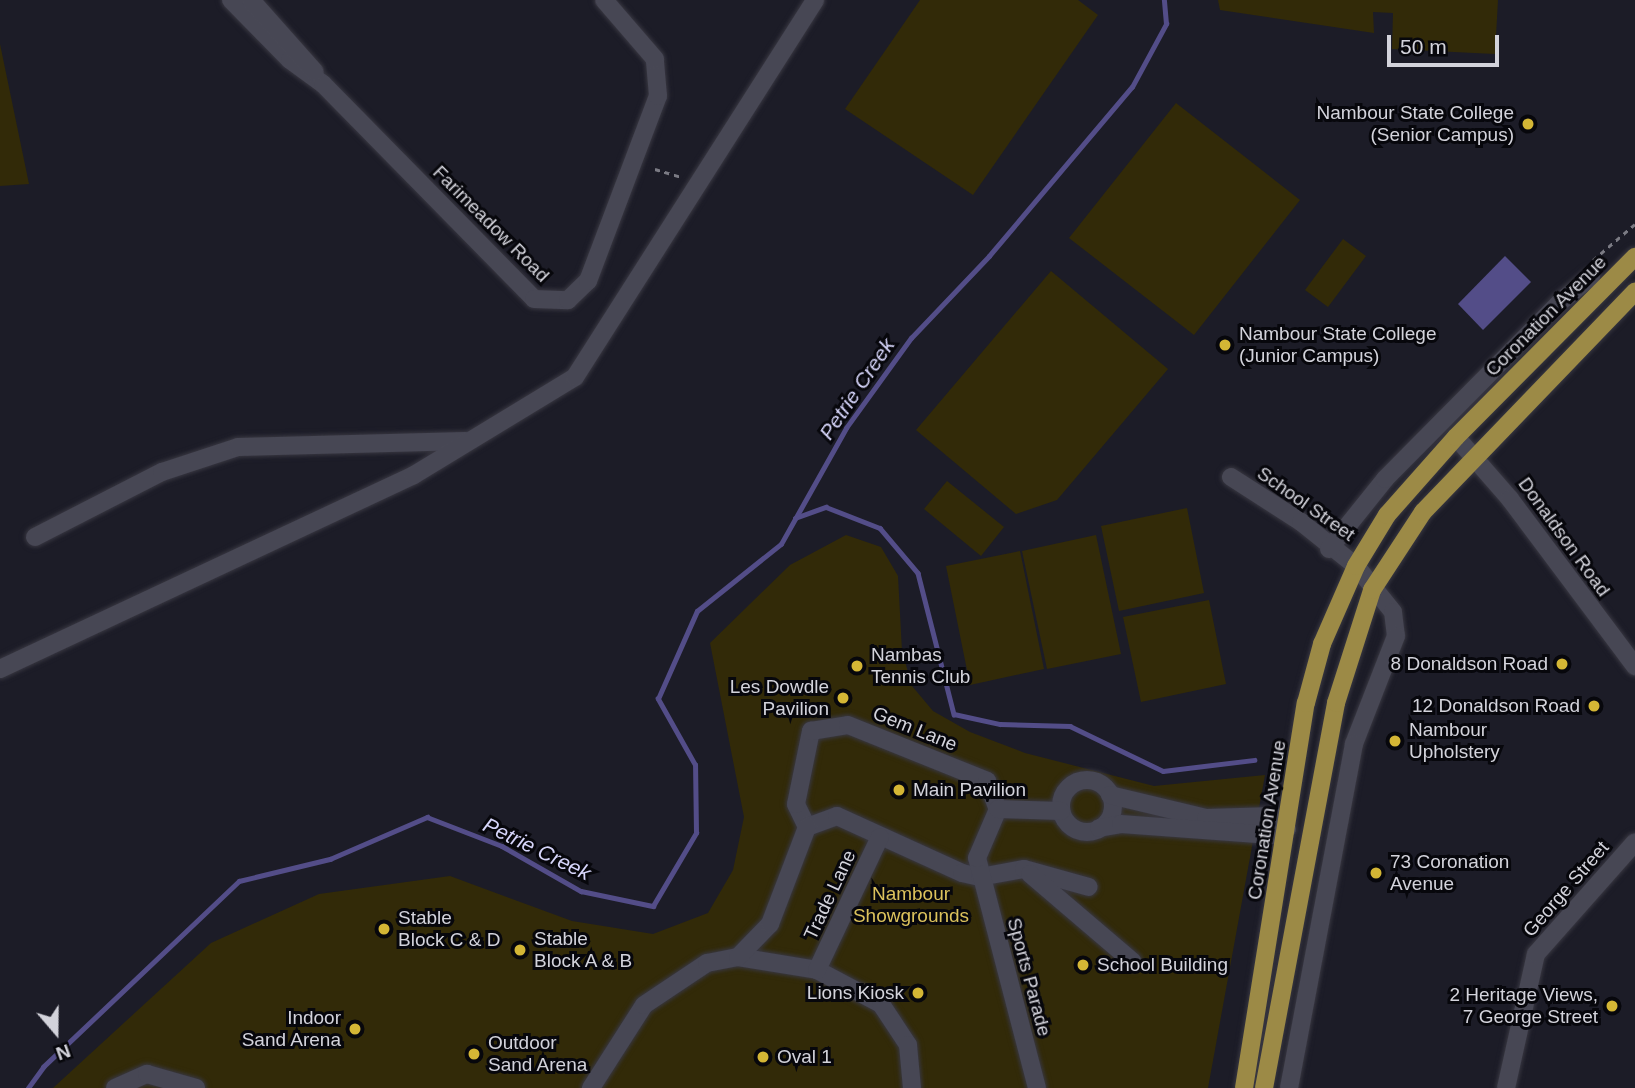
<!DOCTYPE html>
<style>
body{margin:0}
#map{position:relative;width:1635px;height:1088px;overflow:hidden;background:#1c1c27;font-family:Helvetica,sans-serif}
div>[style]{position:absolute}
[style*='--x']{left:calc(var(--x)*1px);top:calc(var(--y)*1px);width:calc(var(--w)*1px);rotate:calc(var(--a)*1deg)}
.green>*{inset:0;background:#322a08}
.water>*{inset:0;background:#534d88}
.stream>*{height:4.5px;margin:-2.25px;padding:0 2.25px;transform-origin:2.25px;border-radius:2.25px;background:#534d88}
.path>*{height:2.5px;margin-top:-1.25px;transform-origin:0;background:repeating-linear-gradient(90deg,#7b7b84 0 5px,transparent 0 10px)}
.roads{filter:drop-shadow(0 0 2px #383741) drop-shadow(0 0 2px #383741)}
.minor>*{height:18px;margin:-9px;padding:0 9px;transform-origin:9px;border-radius:9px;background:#474754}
.minor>.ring{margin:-9px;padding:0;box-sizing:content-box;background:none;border:18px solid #474754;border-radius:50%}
.major>*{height:18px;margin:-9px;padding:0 9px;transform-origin:9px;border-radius:9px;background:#9c8a46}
.dots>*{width:19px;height:19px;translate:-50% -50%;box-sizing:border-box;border:4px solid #07070c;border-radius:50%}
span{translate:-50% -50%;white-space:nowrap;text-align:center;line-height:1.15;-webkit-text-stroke:6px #07070c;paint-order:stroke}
.poi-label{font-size:19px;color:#d3d3db}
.right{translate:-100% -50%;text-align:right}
.left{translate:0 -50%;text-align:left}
.street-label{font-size:19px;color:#d3d3db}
.park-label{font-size:19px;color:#dcc25c}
.water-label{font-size:21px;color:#d6d5fa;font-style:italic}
.north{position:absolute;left:21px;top:997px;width:70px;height:70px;-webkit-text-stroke:5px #07070c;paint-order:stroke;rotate:160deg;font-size:19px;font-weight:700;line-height:28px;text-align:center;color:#d3d3db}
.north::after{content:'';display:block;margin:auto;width:24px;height:32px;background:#d3d3db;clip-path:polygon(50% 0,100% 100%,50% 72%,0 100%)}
.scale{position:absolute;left:1387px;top:35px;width:112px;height:32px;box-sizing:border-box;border:4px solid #d3d3db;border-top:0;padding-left:9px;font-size:21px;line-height:24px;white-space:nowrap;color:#d3d3db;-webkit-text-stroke:5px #07070c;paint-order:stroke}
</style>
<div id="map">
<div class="green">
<div style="clip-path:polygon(920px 0,1078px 0,1098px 15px,973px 195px,845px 109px)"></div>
<div style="clip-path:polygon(1218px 0,1498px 0,1495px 54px,1392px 49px,1393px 13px,1373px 12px,1374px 33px,1220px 10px)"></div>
<div style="clip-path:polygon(0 44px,29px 184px,0 186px)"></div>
<div style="clip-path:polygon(1176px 103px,1300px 200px,1194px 335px,1069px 238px)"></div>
<div style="clip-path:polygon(1343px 239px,1366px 256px,1328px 307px,1305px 290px)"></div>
<div style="clip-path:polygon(1051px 271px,1168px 369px,1057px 500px,1016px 514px,916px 430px)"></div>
<div style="clip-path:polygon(947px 481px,1004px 527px,981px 556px,924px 509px)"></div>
<div style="clip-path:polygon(1187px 508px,1204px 593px,1119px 611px,1101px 526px)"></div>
<div style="clip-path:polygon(846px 535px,881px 547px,898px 576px,902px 651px,912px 686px,933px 711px,970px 732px,1025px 753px,1154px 786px,1265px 775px,1208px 1088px,53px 1088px,211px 943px,319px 894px,450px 876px,572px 921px,653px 934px,708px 913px,733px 870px,744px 817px,710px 643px,790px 565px)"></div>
<div style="clip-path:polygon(1096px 535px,1121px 654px,1047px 669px,1022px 551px)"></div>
<div style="clip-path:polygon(1020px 551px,1044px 669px,970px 685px,946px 566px)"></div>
<div style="clip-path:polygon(1209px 600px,1226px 684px,1141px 702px,1123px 617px)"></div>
</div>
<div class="water">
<div style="clip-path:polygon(1505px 256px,1531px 282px,1483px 330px,1458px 304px)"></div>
</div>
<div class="stream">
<div style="--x:795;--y:518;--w:33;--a:-20"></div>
<div style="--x:826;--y:507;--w:58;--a:21.3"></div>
<div style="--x:880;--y:528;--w:59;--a:49.8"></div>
<div style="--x:918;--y:573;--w:146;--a:75.7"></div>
<div style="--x:954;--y:714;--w:47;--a:12.3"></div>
<div style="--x:1000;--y:724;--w:70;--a:1.6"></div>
<div style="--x:1070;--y:726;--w:103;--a:25.8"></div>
<div style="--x:1163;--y:771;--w:92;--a:-6.9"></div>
<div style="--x:28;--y:1088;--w:26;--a:-54"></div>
<div style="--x:43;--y:1067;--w:270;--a:-43.5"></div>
<div style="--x:239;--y:881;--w:94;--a:-13.6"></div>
<div style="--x:330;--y:859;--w:106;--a:-23.4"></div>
<div style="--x:427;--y:817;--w:80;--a:21.1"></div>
<div style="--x:502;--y:846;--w:91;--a:29.7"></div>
<div style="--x:581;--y:891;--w:74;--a:11.8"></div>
<div style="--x:653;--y:906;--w:85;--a:-59.5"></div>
<div style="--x:696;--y:833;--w:68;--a:-90.8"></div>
<div style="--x:695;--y:765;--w:76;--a:-119.3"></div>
<div style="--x:658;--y:699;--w:96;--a:-66.1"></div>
<div style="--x:697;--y:611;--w:107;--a:-38.6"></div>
<div style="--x:781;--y:544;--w:133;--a:-60.7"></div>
<div style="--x:846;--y:428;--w:111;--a:-54.2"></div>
<div style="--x:911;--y:338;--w:113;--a:-46.4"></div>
<div style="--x:989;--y:256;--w:221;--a:-49.8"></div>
<div style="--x:1132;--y:87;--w:72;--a:-61.6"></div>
<div style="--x:1166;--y:24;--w:24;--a:-95"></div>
</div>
<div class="path">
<div style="--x:655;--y:169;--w:28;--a:17"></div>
<div style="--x:1593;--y:260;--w:55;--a:-40.6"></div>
</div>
<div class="roads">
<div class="minor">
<div style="--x:231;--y:0;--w:84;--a:45.5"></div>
<div style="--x:290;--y:60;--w:41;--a:36"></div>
<div style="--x:323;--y:84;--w:301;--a:45.5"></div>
<div style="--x:534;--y:299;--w:34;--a:2"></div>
<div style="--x:568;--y:300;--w:28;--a:-44"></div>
<div style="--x:588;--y:281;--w:198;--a:-69.3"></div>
<div style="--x:658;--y:96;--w:37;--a:-95"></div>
<div style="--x:655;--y:59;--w:78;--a:-130.8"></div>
<div style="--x:251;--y:0;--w:96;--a:48.4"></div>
<div style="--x:1456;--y:437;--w:82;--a:48.9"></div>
<div style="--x:1510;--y:499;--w:209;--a:53.2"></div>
<div style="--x:1231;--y:477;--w:83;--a:32.7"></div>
<div style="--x:1301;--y:522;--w:70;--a:38.7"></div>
<div style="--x:1356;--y:566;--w:59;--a:51.2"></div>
<div style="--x:1393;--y:612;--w:24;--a:83"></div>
<div style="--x:1396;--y:636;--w:116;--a:111.3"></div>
<div style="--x:1354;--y:744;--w:350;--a:100.7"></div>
<div style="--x:35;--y:537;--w:143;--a:-27.1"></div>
<div style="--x:162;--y:472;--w:80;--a:-18.2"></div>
<div style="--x:238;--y:447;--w:228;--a:-1.5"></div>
<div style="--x:1329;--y:549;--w:90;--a:-51.3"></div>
<div style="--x:1385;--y:479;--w:249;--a:-45.3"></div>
<div style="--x:1560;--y:302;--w:40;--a:-39"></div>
<div style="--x:0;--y:669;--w:457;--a:-25.1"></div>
<div style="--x:414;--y:475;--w:188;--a:-31.3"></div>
<div style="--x:575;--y:377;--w:447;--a:-57.5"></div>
<div class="ring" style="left:1061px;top:780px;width:34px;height:34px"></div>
<div style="--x:1110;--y:795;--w:99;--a:13.5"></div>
<div style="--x:1206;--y:818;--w:67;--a:-1.7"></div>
<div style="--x:1273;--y:816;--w:19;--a:43"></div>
<div style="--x:807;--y:827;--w:25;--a:-116"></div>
<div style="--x:796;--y:804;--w:75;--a:-78.4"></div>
<div style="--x:811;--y:731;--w:37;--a:-9"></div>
<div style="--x:848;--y:725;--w:150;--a:21.9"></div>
<div style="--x:987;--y:781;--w:30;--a:69"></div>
<div style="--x:807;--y:827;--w:32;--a:-20"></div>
<div style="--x:837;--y:816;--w:137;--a:24.5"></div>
<div style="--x:962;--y:873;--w:18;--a:13"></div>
<div style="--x:980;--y:877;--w:45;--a:-10.3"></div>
<div style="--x:1024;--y:869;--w:67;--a:15.5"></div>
<div style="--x:1099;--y:828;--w:22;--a:-10"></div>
<div style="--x:1121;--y:824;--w:150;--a:4.2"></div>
<div style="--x:1271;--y:835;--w:17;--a:-21"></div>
<div style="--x:1030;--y:874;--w:135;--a:40.5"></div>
<div style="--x:738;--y:957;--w:80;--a:9.3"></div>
<div style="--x:817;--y:970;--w:72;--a:28"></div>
<div style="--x:881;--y:1004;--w:49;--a:56.6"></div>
<div style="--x:908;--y:1045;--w:43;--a:84.7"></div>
<div style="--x:817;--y:970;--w:147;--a:-64.7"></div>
<div style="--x:115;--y:1088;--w:35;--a:-24"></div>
<div style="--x:147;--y:1074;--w:51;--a:15.9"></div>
<div style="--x:591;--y:1088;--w:98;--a:-57.4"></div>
<div style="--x:644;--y:1005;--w:76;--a:-33.7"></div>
<div style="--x:707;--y:963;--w:32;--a:-11"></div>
<div style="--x:738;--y:957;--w:46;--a:-45.9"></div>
<div style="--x:770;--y:924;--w:104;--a:-69.1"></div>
<div style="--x:1037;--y:1088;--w:238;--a:-104.6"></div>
<div style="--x:977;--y:858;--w:53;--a:-66.8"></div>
<div style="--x:998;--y:809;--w:63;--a:1.8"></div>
<div style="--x:1506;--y:1088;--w:137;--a:-77.4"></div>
<div style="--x:1536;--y:954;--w:149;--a:-48.5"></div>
</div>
<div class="major">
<div style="--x:1244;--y:1088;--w:390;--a:-80.9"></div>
<div style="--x:1306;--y:703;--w:61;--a:-74.8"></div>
<div style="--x:1322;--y:644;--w:85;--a:-66.4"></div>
<div style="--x:1356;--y:566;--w:60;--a:-58.7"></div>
<div style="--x:1387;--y:515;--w:104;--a:-48.5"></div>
<div style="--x:1456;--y:437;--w:254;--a:-45.2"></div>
<div style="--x:1264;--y:1088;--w:392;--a:-79.4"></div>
<div style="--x:1336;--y:703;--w:119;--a:-72.3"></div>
<div style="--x:1372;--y:590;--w:93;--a:-56.8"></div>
<div style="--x:1423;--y:512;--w:306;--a:-46.1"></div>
</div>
</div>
<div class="dots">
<div style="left:1528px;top:124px;background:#d4b635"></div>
<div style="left:1225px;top:345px;background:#d4b635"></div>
<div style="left:1562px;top:664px;background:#d4b635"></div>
<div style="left:857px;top:666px;background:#d4b635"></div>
<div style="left:843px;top:698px;background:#d4b635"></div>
<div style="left:1594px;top:706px;background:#d4b635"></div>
<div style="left:1395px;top:741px;background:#d4b635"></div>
<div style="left:899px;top:790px;background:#d4b635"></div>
<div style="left:1376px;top:873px;background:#d4b635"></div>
<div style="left:384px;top:929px;background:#d4b635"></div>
<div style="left:520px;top:950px;background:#d4b635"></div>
<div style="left:1083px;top:965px;background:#d4b635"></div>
<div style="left:918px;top:993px;background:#d4b635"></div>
<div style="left:1612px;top:1006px;background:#d4b635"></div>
<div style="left:355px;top:1029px;background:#d4b635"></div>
<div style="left:474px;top:1054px;background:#d4b635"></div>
<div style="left:763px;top:1057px;background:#d4b635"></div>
</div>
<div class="poi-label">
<span class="right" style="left:1514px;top:124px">Nambour State College<br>(Senior Campus)</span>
<span class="left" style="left:1239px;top:345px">Nambour State College<br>(Junior Campus)</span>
<span class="left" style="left:871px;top:666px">Nambas<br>Tennis Club</span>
<span class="right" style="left:1548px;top:664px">8 Donaldson Road</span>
<span class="right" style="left:829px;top:698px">Les Dowdle<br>Pavilion</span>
<span class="right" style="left:1580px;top:706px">12 Donaldson Road</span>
<span class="left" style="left:1409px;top:741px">Nambour<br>Upholstery</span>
<span class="left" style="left:913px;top:790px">Main Pavilion</span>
<span class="left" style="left:1390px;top:873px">73 Coronation<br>Avenue</span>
<span class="left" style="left:398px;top:929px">Stable<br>Block C &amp; D</span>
<span class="left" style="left:534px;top:950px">Stable<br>Block A &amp; B</span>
<span class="left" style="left:1097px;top:965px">School Building</span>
<span class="right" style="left:904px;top:993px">Lions Kiosk</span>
<span class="right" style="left:1598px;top:1006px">2 Heritage Views,<br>7 George Street</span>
<span class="right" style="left:341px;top:1029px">Indoor<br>Sand Arena</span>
<span class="left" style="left:488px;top:1054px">Outdoor<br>Sand Arena</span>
<span class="left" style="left:777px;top:1057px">Oval 1</span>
</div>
<div class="street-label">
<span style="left:491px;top:224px;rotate:45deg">Farimeadow Road</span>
<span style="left:1546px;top:316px;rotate:-45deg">Coronation Avenue</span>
<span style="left:1306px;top:504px;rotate:35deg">School Street</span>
<span style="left:1564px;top:537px;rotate:54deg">Donaldson Road</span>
<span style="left:915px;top:729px;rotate:22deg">Gem Lane</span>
<span style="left:1267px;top:820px;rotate:-81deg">Coronation Avenue</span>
<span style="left:1566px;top:889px;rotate:-49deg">George Street</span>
<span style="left:830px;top:895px;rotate:-65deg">Trade Lane</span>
<span style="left:1029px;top:977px;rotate:75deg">Sports Parade</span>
</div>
<div class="park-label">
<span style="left:911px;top:905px">Nambour<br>Showgrounds</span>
</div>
<div class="water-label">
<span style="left:857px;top:389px;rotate:-56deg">Petrie Creek</span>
<span style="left:537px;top:849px;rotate:26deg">Petrie Creek</span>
</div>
<div class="north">N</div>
<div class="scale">50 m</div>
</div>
